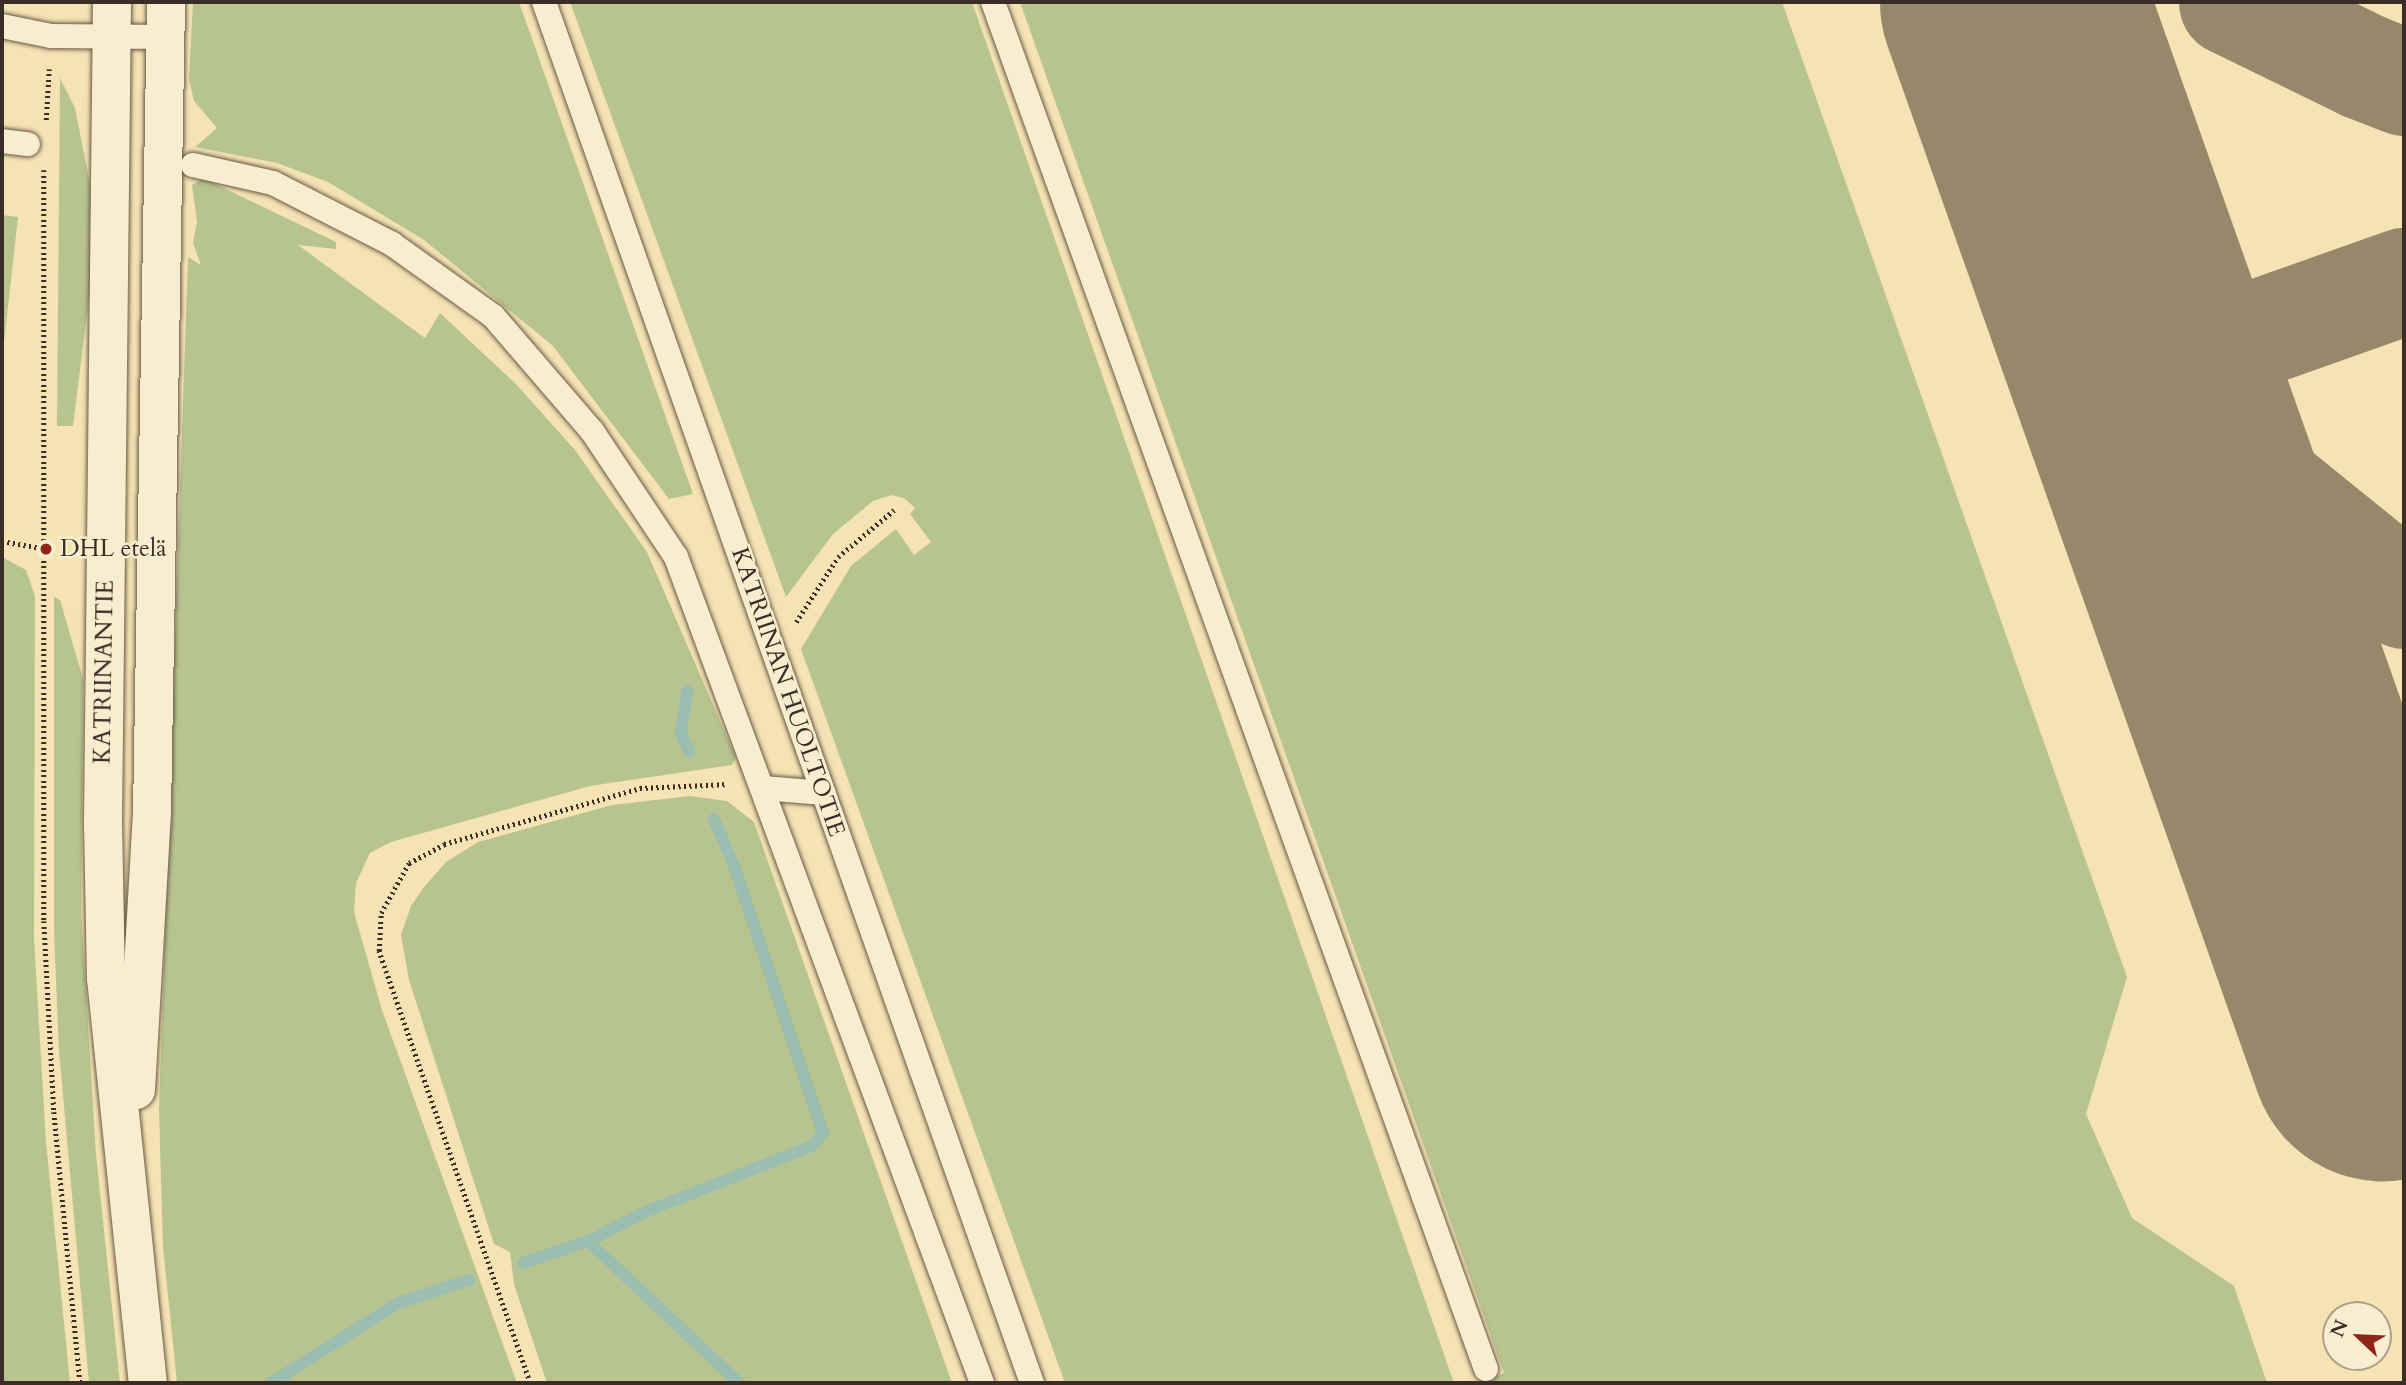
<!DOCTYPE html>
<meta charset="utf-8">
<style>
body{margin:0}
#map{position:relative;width:2406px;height:1385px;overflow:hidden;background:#f5e3b3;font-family:Cardo,serif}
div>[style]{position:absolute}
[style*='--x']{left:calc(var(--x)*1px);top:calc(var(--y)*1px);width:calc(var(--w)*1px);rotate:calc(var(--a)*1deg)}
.green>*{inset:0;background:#b8c490}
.stream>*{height:12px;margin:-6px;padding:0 6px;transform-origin:6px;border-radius:6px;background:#9cbeb0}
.taxiway>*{height:107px;margin:-53.5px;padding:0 53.5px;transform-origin:53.5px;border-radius:53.5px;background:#97886c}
.runway>*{height:266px;margin:-133px;padding:0 133px;transform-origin:133px;border-radius:133px;background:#97886c}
.path>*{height:4.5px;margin-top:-2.25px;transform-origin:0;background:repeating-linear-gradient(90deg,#392d25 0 2px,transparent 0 5.5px)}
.roads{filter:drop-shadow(0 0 2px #685a48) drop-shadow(0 0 2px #685a48)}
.lane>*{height:24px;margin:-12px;padding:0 12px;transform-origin:12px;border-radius:12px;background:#f8edce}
.secondary>*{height:38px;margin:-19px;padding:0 19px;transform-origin:19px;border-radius:19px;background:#f8edce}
.dots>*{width:19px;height:19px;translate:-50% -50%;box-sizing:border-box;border:4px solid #f8edce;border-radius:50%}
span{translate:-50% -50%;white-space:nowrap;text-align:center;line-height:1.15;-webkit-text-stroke:5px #f8edce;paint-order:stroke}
.poi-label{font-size:24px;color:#392d25}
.left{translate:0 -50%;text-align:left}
.street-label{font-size:24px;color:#392d25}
.frame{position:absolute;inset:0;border:4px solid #392d25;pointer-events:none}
.north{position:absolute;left:2322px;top:1301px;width:70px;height:70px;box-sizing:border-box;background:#f8edce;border:2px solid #aca08a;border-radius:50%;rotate:293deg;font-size:19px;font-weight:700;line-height:28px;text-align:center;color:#392d25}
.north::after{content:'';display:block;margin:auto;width:24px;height:32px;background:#8f2418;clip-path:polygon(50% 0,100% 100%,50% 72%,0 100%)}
</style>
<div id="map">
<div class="green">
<div style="clip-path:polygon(193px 2px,519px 2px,693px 494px,669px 499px,553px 346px,424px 240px,328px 182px,277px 163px,195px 147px,217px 128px,194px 101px,189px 80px)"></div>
<div style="clip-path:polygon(570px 2px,972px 2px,1454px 1383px,1065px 1383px,801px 649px,851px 566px,896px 529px,914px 555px,931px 542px,910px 514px,915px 508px,904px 498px,891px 495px,873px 501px,833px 534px,786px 597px)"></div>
<div style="clip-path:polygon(1020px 2px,1782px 2px,2127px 977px,2086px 1114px,2132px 1218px,2234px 1286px,2267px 1383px,1481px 1383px,1504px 1373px)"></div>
<div style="clip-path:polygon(60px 78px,75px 108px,91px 189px,90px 290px,73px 426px,57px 426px)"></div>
<div style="clip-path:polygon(203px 178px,336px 242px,336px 249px,298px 245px,425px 338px,440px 313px,516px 384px,575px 450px,647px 552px,736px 758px,732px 765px,590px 786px,391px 842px,370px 853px,356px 883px,354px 912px,382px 1010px,517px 1383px,177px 1383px,163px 1247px,159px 1110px,188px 257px,201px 265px,193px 243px,197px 222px,192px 185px)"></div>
<div style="clip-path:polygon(2px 215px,18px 217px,2px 360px)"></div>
<div style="clip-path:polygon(2px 557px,26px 570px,35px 596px,34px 939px,46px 1142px,70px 1383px,2px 1383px)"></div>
<div style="clip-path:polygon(54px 597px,60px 600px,83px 679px,81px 912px,96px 1154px,120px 1383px,89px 1383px,59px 1051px,54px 933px)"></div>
<div style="clip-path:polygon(690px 796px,727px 801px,754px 822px,952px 1383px,547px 1383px,514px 1284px,510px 1252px,494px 1244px,409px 980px,401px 935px,411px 906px,424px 887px,446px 862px,478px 842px,612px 805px)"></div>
</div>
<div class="stream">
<div style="--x:687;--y:691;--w:43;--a:97.9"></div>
<div style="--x:681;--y:734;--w:19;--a:65"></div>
<div style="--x:588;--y:1241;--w:207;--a:43.2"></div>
<div style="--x:523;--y:1263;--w:69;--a:-18.7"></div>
<div style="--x:588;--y:1241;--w:66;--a:-27"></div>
<div style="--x:647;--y:1211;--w:177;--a:-21.5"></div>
<div style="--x:812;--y:1146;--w:17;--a:-50"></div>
<div style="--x:823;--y:1133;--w:281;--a:-108.4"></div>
<div style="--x:734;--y:866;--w:51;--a:-113.1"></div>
<div style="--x:271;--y:1383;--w:150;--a:-32.2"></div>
<div style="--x:398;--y:1303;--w:75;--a:-17.9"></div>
</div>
<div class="taxiway">
<div style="--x:2232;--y:2;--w:146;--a:26"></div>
<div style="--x:2363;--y:66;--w:44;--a:21.3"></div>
<div style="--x:2096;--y:236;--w:150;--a:56.9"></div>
<div style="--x:2178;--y:362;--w:157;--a:53.3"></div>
<div style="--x:2272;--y:488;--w:170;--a:39"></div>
<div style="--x:2144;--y:373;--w:276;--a:-19.5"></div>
<div style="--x:2358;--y:976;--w:49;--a:-19.2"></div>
</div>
<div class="runway">
<div style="--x:2013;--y:2;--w:1110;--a:70.52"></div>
</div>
<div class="path">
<div style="--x:46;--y:120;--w:51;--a:-86.6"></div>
<div style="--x:44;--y:170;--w:751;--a:90"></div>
<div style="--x:44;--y:921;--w:191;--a:87"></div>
<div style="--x:54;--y:1112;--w:272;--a:84.5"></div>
<div style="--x:2;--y:541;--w:45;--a:10.3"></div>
<div style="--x:796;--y:622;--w:77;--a:-57.1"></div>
<div style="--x:838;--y:557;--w:73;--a:-40"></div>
<div style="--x:530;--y:1383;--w:458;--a:-109.3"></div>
<div style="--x:379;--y:951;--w:38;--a:-87"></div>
<div style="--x:381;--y:913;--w:57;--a:-60.8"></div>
<div style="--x:409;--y:863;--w:40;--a:-28"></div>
<div style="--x:444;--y:844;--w:204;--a:-15.9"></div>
<div style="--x:640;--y:788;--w:88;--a:-2.6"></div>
</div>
<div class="roads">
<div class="lane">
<div style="--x:544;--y:2;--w:1465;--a:70.54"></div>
<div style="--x:993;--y:2;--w:1453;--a:70.17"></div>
<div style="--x:2;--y:26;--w:50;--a:11.5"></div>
<div style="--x:51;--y:36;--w:116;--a:0.5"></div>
<div style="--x:2;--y:141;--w:26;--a:7"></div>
<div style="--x:193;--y:165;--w:82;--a:12.7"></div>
<div style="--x:273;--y:183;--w:134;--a:27.1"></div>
<div style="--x:392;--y:244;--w:124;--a:35.5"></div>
<div style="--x:493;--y:316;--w:152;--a:49.3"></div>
<div style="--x:592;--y:431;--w:151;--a:56.3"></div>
<div style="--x:676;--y:557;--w:881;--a:69.67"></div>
<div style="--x:763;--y:788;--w:61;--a:4.7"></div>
</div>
<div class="secondary">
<div style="--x:112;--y:2;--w:821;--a:90.63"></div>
<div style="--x:103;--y:823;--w:155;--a:88.9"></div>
<div style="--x:106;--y:978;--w:407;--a:84.1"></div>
<div style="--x:136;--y:1090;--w:277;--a:-86.7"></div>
<div style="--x:152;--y:813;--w:811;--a:-89.01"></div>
</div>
</div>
<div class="dots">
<div style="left:46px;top:549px;background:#8f2418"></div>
</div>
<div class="poi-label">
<span class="left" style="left:60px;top:549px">DHL etelä</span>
</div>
<div class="street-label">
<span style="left:104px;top:672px;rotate:-89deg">KATRIINANTIE</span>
<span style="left:788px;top:692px;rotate:71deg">KATRIINAN HUOLTOTIE</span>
</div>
<div class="frame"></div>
<div class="north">N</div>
</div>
